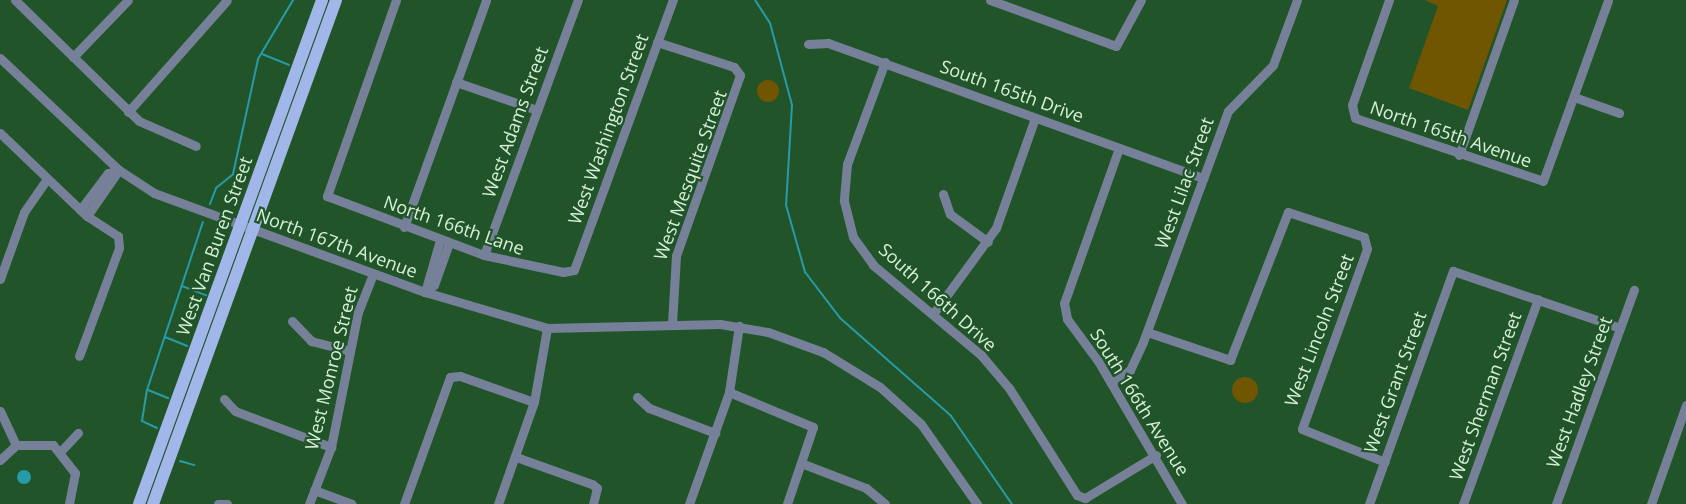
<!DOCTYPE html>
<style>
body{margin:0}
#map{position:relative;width:1686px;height:504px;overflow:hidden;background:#225429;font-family:"Open Sans",sans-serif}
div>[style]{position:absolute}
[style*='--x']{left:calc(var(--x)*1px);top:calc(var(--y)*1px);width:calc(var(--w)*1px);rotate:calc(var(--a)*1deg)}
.green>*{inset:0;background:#715602}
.round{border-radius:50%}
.water>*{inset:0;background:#279ba8}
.stream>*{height:2px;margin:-1px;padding:0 1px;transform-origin:1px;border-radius:1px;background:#279ba8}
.minor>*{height:9px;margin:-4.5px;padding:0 4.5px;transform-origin:4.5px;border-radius:4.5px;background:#768199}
.major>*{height:12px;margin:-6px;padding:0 6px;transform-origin:6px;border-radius:6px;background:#a2b7e9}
span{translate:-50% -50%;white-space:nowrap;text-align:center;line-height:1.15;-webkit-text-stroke:4.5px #225429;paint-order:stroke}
.street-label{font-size:18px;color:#d7f1d8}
</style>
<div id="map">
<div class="green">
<div style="clip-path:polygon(1425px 0,1507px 0,1468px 110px,1409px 88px,1438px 6px)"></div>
<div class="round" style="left:757px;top:80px;width:22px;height:22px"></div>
<div class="round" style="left:1232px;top:377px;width:26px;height:26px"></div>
</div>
<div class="water">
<div class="round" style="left:17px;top:470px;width:14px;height:14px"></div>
</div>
<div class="stream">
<div style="--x:755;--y:0;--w:27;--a:57"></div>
<div style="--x:770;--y:23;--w:85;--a:75"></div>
<div style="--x:792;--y:105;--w:100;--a:93.4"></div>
<div style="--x:786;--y:205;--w:70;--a:74.2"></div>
<div style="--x:805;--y:272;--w:58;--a:52.7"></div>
<div style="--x:840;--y:318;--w:148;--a:41.4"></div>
<div style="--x:951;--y:416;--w:107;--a:55.3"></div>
<div style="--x:262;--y:54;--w:29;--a:22"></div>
<div style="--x:210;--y:204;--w:17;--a:-69"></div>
<div style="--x:216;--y:188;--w:22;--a:-39"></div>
<div style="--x:233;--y:174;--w:118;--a:-77.7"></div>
<div style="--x:258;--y:59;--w:69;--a:-59.3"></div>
<div style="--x:182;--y:286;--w:26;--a:21"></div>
<div style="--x:165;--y:337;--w:24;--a:22"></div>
<div style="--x:148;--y:390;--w:22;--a:22"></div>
<div style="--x:157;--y:428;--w:17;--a:-155"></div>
<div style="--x:142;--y:421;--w:31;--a:-81"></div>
<div style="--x:147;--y:390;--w:177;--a:-71.6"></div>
<div style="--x:180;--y:461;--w:15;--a:16"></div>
</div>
<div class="minor">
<div style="--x:15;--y:0;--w:173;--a:44.3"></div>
<div style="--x:139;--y:121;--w:62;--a:23.7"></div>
<div style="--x:396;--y:0;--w:208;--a:109.4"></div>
<div style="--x:327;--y:196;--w:168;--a:20.6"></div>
<div style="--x:484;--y:255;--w:81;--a:12.1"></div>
<div style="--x:563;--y:272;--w:11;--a:-10"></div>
<div style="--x:574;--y:270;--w:288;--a:-69.9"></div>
<div style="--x:990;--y:0;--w:134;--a:20.1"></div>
<div style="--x:1116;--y:46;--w:52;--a:-61.5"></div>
<div style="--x:1389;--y:0;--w:111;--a:109.4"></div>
<div style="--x:1352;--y:105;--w:13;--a:77"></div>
<div style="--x:1355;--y:118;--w:198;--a:18.5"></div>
<div style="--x:1543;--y:181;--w:192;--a:-70.2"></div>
<div style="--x:657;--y:42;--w:81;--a:18"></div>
<div style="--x:734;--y:67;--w:10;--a:53"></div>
<div style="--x:740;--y:75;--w:192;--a:109.5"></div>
<div style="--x:676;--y:256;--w:67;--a:93.4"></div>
<div style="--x:808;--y:44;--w:20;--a:-3"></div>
<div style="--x:828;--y:43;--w:399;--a:19.8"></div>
<div style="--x:73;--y:57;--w:79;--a:-46"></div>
<div style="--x:0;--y:58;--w:163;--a:43.3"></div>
<div style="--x:119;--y:170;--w:42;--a:33.3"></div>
<div style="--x:154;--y:193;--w:289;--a:20.1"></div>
<div style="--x:425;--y:292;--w:127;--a:16.4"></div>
<div style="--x:547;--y:328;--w:173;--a:-1.3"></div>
<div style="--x:720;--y:324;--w:49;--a:9.5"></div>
<div style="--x:768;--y:332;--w:59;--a:20"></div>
<div style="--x:823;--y:352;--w:67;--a:31.6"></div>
<div style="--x:880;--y:387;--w:55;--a:42.1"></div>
<div style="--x:921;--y:424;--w:98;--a:55"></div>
<div style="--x:885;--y:62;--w:109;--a:110.4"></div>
<div style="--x:847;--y:164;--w:37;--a:95"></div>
<div style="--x:844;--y:201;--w:37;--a:76"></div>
<div style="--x:853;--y:237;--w:34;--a:54"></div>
<div style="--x:873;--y:265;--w:141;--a:39.8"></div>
<div style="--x:981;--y:355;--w:43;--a:49.7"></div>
<div style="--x:1009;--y:388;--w:127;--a:57.6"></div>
<div style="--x:1077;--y:495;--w:9;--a:21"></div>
<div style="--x:1085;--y:498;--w:83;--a:-31.2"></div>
<div style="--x:456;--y:82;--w:86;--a:19.1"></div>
<div style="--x:1574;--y:97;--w:48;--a:19.6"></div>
<div style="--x:128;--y:112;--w:149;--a:-48.5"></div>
<div style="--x:0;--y:133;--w:120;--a:43.7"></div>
<div style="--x:87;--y:216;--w:37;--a:33"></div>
<div style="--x:118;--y:236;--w:12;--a:85"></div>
<div style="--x:119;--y:248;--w:115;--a:110.3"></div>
<div style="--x:1119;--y:148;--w:164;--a:109.5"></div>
<div style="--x:1064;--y:303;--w:16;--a:79"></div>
<div style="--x:1067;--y:319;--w:52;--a:53.6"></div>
<div style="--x:1098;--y:361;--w:166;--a:59.6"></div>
<div style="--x:1459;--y:155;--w:164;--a:-70.5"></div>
<div style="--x:943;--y:194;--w:21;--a:71"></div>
<div style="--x:950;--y:214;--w:47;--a:36.4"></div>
<div style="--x:80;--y:210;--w:46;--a:-52.9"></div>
<div style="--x:108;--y:173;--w:11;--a:-15"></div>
<div style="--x:87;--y:216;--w:56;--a:-55.2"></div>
<div style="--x:404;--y:227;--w:241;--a:-70.1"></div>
<div style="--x:484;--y:255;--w:272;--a:-69.8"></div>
<div style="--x:0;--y:279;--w:71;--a:-70.3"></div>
<div style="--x:24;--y:212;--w:40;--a:-55.1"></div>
<div style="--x:425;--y:292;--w:11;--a:-38"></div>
<div style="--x:434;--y:285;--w:45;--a:-70.3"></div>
<div style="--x:425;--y:292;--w:54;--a:-73.9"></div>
<div style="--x:933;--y:314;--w:107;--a:-53.8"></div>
<div style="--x:996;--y:228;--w:117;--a:-70.5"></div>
<div style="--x:292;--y:321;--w:28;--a:46"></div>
<div style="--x:311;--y:341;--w:40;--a:14.4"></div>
<div style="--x:1147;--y:332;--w:88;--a:18.6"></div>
<div style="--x:1230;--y:360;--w:159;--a:-68.6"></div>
<div style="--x:1288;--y:212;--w:80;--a:18.2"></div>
<div style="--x:1364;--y:237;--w:12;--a:76"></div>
<div style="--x:1367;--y:249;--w:191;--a:109.9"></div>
<div style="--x:1302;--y:429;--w:89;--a:21.7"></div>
<div style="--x:1111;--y:383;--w:23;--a:-34"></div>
<div style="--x:1130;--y:370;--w:31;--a:-65"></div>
<div style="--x:1143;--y:342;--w:246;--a:-69.8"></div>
<div style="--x:1228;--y:111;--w:64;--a:-45.6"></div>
<div style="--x:1273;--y:65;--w:69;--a:-69.7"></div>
<div style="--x:729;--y:392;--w:91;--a:22.6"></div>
<div style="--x:813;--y:427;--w:81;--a:108.7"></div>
<div style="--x:637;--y:397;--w:16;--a:43"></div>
<div style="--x:649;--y:408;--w:71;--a:20.7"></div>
<div style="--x:224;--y:399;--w:16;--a:47"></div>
<div style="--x:235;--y:411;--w:103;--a:20.6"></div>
<div style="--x:0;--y:411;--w:38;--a:65"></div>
<div style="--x:61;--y:451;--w:25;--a:-47"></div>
<div style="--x:516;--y:457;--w:81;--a:19.6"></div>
<div style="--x:592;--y:484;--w:6;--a:39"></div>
<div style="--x:597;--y:488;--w:16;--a:104"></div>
<div style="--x:0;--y:460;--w:22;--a:-43"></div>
<div style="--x:16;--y:445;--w:37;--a:0"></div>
<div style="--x:53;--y:445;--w:36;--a:52"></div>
<div style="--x:75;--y:473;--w:32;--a:101"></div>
<div style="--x:801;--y:463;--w:70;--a:21"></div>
<div style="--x:866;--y:488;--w:25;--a:40"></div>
<div style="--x:314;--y:490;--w:40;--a:20.2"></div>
<div style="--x:218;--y:504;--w:9;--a:0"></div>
<div style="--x:309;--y:504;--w:61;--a:-68.9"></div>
<div style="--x:331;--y:447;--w:138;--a:-78.7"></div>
<div style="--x:358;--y:312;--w:41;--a:-68.5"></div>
<div style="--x:404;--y:504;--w:135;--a:-70.1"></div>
<div style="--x:450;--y:377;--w:10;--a:-6"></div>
<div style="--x:460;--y:376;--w:78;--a:19.4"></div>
<div style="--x:498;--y:504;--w:108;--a:-70.6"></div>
<div style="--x:534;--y:402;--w:75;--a:-80"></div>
<div style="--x:689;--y:504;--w:119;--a:-70.3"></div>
<div style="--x:729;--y:392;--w:67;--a:-81.4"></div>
<div style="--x:1369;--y:504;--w:248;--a:-70.2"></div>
<div style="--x:1453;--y:271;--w:176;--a:18.8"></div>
<div style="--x:1463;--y:504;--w:218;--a:-69.9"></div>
<div style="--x:1556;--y:504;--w:228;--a:-70"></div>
<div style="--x:1651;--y:504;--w:105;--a:-70.5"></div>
</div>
<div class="major">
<div style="--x:139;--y:504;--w:536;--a:-70.04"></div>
<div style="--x:153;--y:504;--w:536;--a:-70.04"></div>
</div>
<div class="street-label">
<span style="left:1012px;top:91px;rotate:20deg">South 165th Drive</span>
<span style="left:515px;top:122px;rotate:-70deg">West Adams Street</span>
<span style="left:608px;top:129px;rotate:-70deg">West Washington Street</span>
<span style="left:1451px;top:134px;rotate:19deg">North 165th Avenue</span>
<span style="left:690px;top:175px;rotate:-70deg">West Mesquite Street</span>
<span style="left:1184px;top:183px;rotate:-70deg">West Lilac Street</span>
<span style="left:454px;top:225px;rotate:19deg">North 166th Lane</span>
<span style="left:337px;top:243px;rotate:20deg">North 167th Avenue</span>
<span style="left:214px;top:246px;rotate:-70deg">West Van Buren Street</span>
<span style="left:938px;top:297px;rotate:42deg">South 166th Drive</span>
<span style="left:1319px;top:330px;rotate:-69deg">West Lincoln Street</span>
<span style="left:331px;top:368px;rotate:-76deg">West Monroe Street</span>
<span style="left:1395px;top:382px;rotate:-70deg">West Grant Street</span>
<span style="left:1579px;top:392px;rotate:-70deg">West Hadley Street</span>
<span style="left:1485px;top:396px;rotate:-70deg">West Sherman Street</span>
<span style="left:1140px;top:402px;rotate:58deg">South 166th Avenue</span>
</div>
</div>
